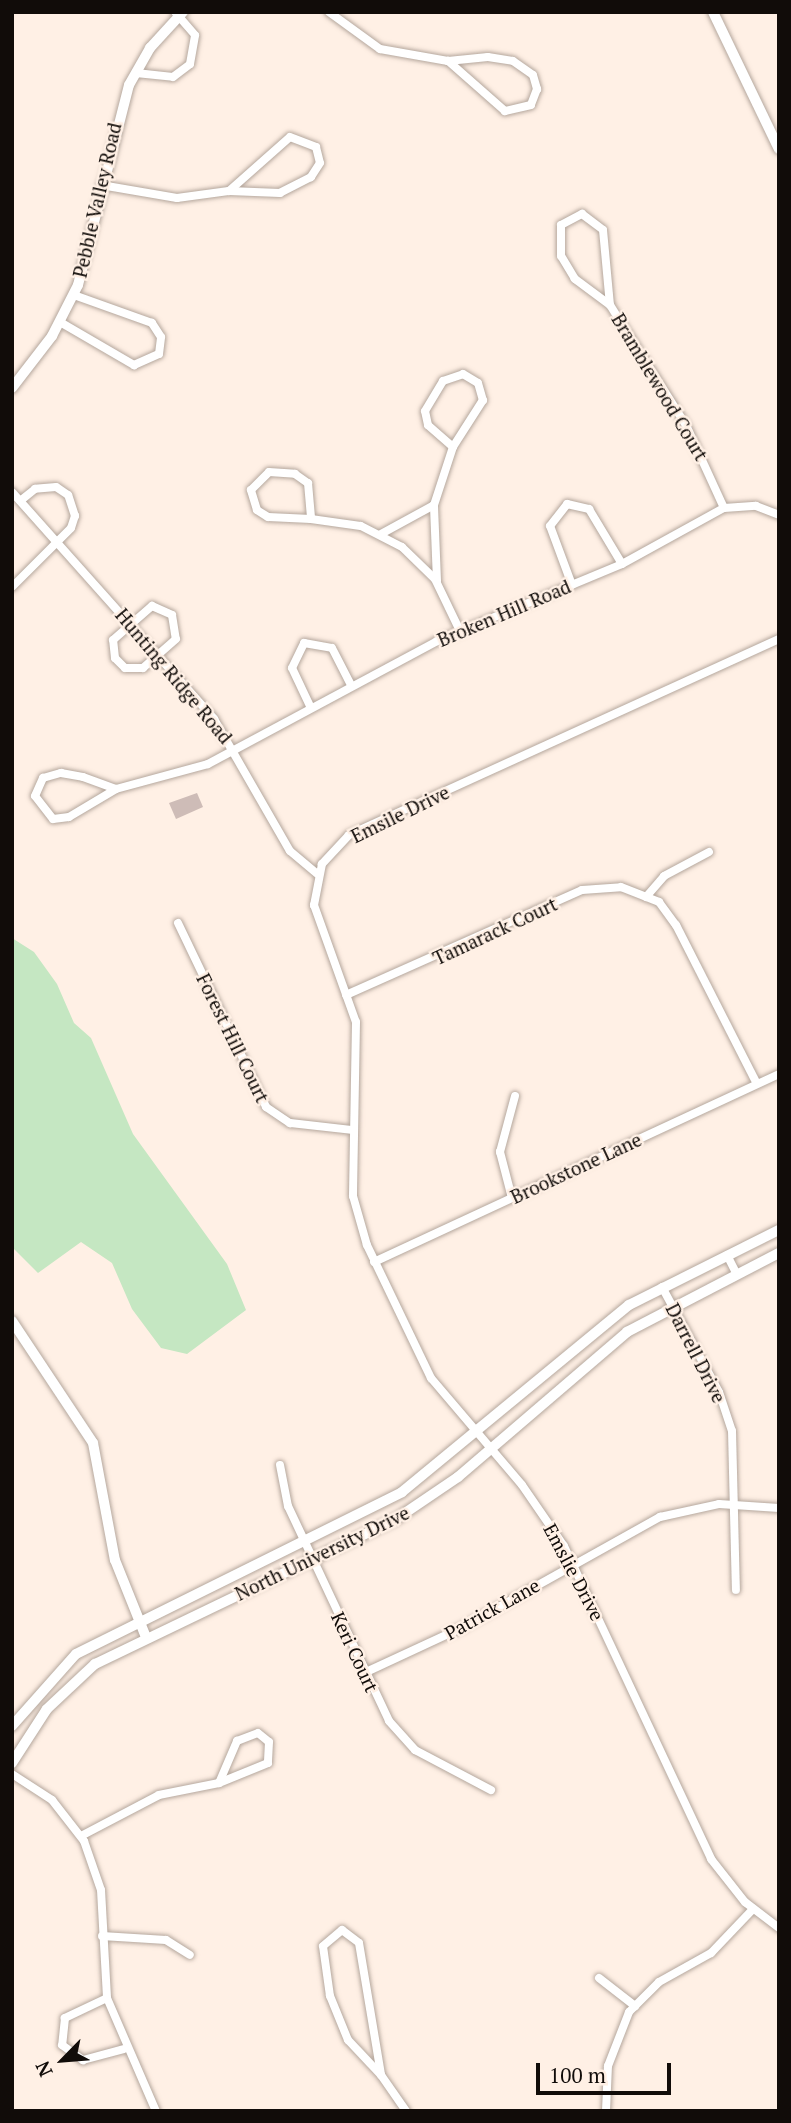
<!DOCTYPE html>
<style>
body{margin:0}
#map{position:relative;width:791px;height:2123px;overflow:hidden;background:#fff0e5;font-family:"PT Serif",serif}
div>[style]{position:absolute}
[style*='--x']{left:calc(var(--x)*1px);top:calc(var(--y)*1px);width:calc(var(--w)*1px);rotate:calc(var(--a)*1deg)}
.green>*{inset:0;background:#c5e7c2}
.building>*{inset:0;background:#cebcb7}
.roads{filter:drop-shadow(0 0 2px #b5a79d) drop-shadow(0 0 2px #b5a79d)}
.minor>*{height:8px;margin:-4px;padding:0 4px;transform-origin:4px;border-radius:4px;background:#fff}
.tertiary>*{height:10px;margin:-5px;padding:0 5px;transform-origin:5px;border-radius:5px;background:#fff}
span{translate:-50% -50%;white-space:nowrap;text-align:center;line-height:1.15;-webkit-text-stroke:5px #fff0e5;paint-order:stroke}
.street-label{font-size:19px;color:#110c09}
.frame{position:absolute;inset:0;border:14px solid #110c09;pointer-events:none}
.north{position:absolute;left:28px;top:2025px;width:70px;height:70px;-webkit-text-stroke:5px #fff0e5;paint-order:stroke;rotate:245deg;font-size:19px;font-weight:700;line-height:28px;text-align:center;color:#110c09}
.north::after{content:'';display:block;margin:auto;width:24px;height:32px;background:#110c09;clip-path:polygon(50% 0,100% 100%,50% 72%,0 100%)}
.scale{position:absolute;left:536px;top:2063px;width:135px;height:32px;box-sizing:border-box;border:4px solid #110c09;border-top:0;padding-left:9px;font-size:21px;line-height:24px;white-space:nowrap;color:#110c09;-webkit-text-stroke:5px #fff0e5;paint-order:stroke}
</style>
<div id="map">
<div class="green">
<div style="clip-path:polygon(12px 938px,34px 952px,57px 984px,74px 1023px,91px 1038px,133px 1134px,227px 1264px,246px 1310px,187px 1354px,161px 1348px,132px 1309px,112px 1263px,81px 1242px,38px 1273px,12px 1247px)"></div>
</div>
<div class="building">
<div style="clip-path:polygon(197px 793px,203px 807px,176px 819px,169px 803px)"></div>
</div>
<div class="roads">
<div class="minor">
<div style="--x:329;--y:12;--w:63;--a:36"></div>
<div style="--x:380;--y:49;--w:69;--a:10"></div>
<div style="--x:488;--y:57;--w:25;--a:9"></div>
<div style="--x:513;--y:61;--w:24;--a:35"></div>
<div style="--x:533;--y:75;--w:15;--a:74"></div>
<div style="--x:537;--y:89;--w:17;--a:111"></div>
<div style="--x:531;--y:105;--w:27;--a:167"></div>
<div style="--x:505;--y:111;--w:76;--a:-138.7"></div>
<div style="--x:448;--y:61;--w:40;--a:-5.7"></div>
<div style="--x:136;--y:73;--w:37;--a:6"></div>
<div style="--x:173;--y:77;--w:21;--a:-37"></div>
<div style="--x:190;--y:64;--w:29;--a:-80"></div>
<div style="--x:195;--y:35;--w:30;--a:-131"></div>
<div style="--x:290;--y:137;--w:28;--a:21"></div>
<div style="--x:316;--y:147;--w:16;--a:76"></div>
<div style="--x:320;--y:163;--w:17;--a:123"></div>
<div style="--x:311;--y:177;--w:35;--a:153"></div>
<div style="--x:280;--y:193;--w:51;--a:-177.8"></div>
<div style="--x:229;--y:191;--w:81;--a:-41.5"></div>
<div style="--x:101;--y:185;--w:77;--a:9.7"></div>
<div style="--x:177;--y:198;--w:52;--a:-7.7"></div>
<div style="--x:582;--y:214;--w:26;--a:37"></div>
<div style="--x:603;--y:230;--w:75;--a:84.7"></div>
<div style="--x:610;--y:305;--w:44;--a:-143.4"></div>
<div style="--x:575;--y:279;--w:27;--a:-121"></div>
<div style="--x:561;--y:256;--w:31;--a:-90"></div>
<div style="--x:561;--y:225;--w:24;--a:-28"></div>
<div style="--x:610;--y:305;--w:142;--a:57.7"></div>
<div style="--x:686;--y:425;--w:91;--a:65.4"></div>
<div style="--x:60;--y:322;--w:86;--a:30.2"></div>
<div style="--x:134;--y:365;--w:27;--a:-24"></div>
<div style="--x:159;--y:354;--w:17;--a:-83"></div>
<div style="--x:161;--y:337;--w:17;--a:-123"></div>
<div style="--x:152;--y:323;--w:83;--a:-160.3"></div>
<div style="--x:463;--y:374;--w:17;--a:31"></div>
<div style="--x:478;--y:383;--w:18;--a:74"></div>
<div style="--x:483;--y:400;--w:56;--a:122.6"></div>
<div style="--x:453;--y:447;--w:33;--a:-139"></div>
<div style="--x:428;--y:425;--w:14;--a:-102"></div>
<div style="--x:425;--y:411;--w:35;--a:-59"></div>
<div style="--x:443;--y:381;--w:21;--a:-19"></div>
<div style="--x:269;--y:472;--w:26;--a:4"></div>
<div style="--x:295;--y:474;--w:16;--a:35"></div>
<div style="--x:308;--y:483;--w:36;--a:85"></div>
<div style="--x:311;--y:519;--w:43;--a:-177.3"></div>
<div style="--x:268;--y:517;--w:13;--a:-148"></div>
<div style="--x:257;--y:510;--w:21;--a:-107"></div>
<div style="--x:251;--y:490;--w:25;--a:-45"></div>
<div style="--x:12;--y:492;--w:304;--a:48.3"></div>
<div style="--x:214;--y:719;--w:152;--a:60.1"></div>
<div style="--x:290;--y:851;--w:35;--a:40"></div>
<div style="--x:311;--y:519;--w:50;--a:8"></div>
<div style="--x:361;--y:526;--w:46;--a:27.1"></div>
<div style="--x:402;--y:547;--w:46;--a:44.1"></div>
<div style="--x:435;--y:579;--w:58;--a:64.3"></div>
<div style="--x:381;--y:534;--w:60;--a:-28.7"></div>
<div style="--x:437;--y:581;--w:76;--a:-92.3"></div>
<div style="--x:434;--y:505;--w:61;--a:-71.9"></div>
<div style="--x:572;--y:585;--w:63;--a:-110.4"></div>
<div style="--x:550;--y:526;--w:28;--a:-52"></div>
<div style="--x:567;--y:504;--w:23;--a:13"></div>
<div style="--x:589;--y:509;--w:64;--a:59"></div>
<div style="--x:12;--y:587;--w:83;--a:-45"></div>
<div style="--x:71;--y:528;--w:13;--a:-72"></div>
<div style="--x:75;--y:516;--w:22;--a:-108"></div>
<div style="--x:68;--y:495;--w:14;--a:-146"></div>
<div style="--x:56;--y:487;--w:21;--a:175"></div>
<div style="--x:35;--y:489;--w:19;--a:141"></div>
<div style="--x:152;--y:606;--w:22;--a:24"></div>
<div style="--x:172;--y:615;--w:24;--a:81"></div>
<div style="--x:176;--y:639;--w:44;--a:138.7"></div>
<div style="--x:143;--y:668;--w:18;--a:180"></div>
<div style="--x:125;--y:668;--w:14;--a:-135"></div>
<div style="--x:115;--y:658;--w:18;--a:-96"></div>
<div style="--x:113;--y:640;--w:52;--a:-41.1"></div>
<div style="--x:779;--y:639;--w:473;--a:155.5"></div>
<div style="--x:349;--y:835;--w:40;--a:133"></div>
<div style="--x:322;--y:864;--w:42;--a:101"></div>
<div style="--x:314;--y:905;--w:124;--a:70.3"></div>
<div style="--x:356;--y:1022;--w:174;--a:91"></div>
<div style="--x:353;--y:1196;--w:51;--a:74.1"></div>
<div style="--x:367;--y:1245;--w:148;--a:64.3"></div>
<div style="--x:431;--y:1378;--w:140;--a:49.6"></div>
<div style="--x:522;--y:1485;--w:74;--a:55.5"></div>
<div style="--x:564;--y:1546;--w:346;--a:64.8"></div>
<div style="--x:711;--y:1859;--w:55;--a:51.7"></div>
<div style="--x:745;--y:1902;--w:43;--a:37.4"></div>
<div style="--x:310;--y:706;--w:42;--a:-115.3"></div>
<div style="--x:292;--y:668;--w:28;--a:-64"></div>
<div style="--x:304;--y:643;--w:28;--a:10"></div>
<div style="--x:332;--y:648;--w:42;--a:62.8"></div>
<div style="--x:61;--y:773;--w:22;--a:10"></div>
<div style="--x:83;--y:777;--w:35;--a:20"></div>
<div style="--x:116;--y:789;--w:55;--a:149.2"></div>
<div style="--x:69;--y:817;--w:16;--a:173"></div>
<div style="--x:53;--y:819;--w:29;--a:-128"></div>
<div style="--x:35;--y:796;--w:20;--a:-66"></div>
<div style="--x:43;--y:778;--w:19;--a:-16"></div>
<div style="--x:116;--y:789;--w:95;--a:-15.2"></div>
<div style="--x:208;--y:764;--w:260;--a:-28.2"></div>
<div style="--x:437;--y:641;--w:200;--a:-22.6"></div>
<div style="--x:622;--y:564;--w:116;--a:-28.8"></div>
<div style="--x:724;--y:508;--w:32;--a:-4"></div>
<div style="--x:756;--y:506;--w:25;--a:21"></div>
<div style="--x:646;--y:897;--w:28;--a:-49"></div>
<div style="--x:664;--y:876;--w:51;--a:-28.1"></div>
<div style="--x:178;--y:923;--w:204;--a:64.4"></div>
<div style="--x:266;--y:1107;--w:29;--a:34"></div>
<div style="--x:290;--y:1123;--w:62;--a:6.4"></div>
<div style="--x:346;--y:995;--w:258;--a:-24"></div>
<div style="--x:582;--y:890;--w:39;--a:-4"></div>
<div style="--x:621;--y:887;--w:41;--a:21.5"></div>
<div style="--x:659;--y:902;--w:29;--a:54"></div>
<div style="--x:676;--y:925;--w:178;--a:63"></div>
<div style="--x:512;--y:1198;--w:48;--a:-104.6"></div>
<div style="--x:500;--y:1152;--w:58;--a:-75"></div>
<div style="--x:727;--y:1255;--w:20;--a:63"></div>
<div style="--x:374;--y:1262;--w:447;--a:-24.9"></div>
<div style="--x:662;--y:1287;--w:119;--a:61.5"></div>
<div style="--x:719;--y:1392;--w:41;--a:71.6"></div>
<div style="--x:732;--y:1431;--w:159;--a:88.6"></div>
<div style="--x:280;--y:1465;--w:42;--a:79"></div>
<div style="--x:288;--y:1506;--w:238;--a:64.8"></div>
<div style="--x:389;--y:1721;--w:39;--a:48"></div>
<div style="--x:415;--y:1750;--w:86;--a:27.8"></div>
<div style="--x:364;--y:1673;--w:109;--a:-24.9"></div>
<div style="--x:463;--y:1627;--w:226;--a:-29.2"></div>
<div style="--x:660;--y:1517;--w:60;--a:-12.4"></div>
<div style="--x:719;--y:1504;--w:60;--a:3.8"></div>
<div style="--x:258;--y:1733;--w:14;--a:39"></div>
<div style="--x:269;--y:1742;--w:21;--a:93"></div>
<div style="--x:268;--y:1763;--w:53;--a:157.8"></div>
<div style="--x:219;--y:1783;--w:46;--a:-66.8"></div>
<div style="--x:237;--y:1741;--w:22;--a:-21"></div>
<div style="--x:12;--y:1774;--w:48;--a:33"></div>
<div style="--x:52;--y:1800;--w:52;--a:52"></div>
<div style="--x:84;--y:1841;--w:52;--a:70.9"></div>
<div style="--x:101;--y:1890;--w:108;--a:86.8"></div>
<div style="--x:107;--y:1998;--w:123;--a:66.6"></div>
<div style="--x:81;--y:1836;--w:88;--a:-27.7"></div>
<div style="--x:159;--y:1795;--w:61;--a:-11.3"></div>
<div style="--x:342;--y:1930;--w:21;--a:37"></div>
<div style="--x:359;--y:1943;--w:134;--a:80.5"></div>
<div style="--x:381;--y:2075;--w:48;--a:-133.3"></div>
<div style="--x:348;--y:2040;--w:48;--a:-112.2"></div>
<div style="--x:330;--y:1996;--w:50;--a:-98"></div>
<div style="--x:323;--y:1946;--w:25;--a:-40"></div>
<div style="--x:102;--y:1936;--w:64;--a:3.6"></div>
<div style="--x:166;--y:1940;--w:28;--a:32"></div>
<div style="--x:599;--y:1978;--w:46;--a:37.9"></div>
<div style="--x:107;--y:1998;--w:47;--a:154.5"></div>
<div style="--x:65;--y:2018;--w:27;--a:96"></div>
<div style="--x:62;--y:2045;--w:26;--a:36"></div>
<div style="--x:83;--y:2060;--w:42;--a:-15"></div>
<div style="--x:381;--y:2075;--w:44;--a:55.2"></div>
<div style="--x:606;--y:2111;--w:45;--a:-87.5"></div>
<div style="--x:608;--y:2066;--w:58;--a:-68.7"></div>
<div style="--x:629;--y:2012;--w:42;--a:-45"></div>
<div style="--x:659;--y:1982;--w:60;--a:-29.1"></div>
<div style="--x:711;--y:1953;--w:61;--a:-46.3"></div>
</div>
<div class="tertiary">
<div style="--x:713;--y:12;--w:152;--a:64.3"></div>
<div style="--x:12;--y:388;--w:66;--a:-52.4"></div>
<div style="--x:52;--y:336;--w:57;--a:-63"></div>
<div style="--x:78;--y:285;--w:206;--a:-75.7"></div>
<div style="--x:129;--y:85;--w:43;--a:-60.4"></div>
<div style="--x:150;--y:48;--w:49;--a:-47.5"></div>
<div style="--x:12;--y:1321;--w:146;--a:56.4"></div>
<div style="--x:93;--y:1443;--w:119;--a:79.4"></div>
<div style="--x:115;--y:1560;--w:83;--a:68.1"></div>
<div style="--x:12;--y:1726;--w:96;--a:-48.4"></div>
<div style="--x:76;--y:1654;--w:364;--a:-26.4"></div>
<div style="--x:402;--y:1492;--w:294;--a:-39.5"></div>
<div style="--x:629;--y:1305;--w:168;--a:-26.6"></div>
<div style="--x:12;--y:1763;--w:64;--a:-57.1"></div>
<div style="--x:47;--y:1709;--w:66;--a:-43.2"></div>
<div style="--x:95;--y:1664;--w:334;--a:-25.7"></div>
<div style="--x:396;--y:1519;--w:75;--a:-34.1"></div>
<div style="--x:458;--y:1477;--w:223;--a:-40.6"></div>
<div style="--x:627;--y:1332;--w:171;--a:-27.5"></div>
</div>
</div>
<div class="street-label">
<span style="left:97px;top:200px;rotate:-77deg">Pebble Valley Road</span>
<span style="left:660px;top:387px;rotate:59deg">Bramblewood Court</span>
<span style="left:504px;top:613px;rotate:-23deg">Broken Hill Road</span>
<span style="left:174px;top:676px;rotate:50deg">Hunting Ridge Road</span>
<span style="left:400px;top:814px;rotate:-26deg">Emsile Drive</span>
<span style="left:495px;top:931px;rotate:-25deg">Tamarack Court</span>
<span style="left:233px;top:1038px;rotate:64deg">Forest Hill Court</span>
<span style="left:576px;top:1168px;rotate:-25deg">Brookstone Lane</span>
<span style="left:696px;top:1353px;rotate:63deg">Darrell Drive</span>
<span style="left:322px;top:1553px;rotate:-26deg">North University Drive</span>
<span style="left:574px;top:1572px;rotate:62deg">Emslie Drive</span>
<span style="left:492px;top:1609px;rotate:-29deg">Patrick Lane</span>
<span style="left:355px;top:1652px;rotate:65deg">Keri Court</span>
</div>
<div class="frame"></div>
<div class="north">N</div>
<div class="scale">100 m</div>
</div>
